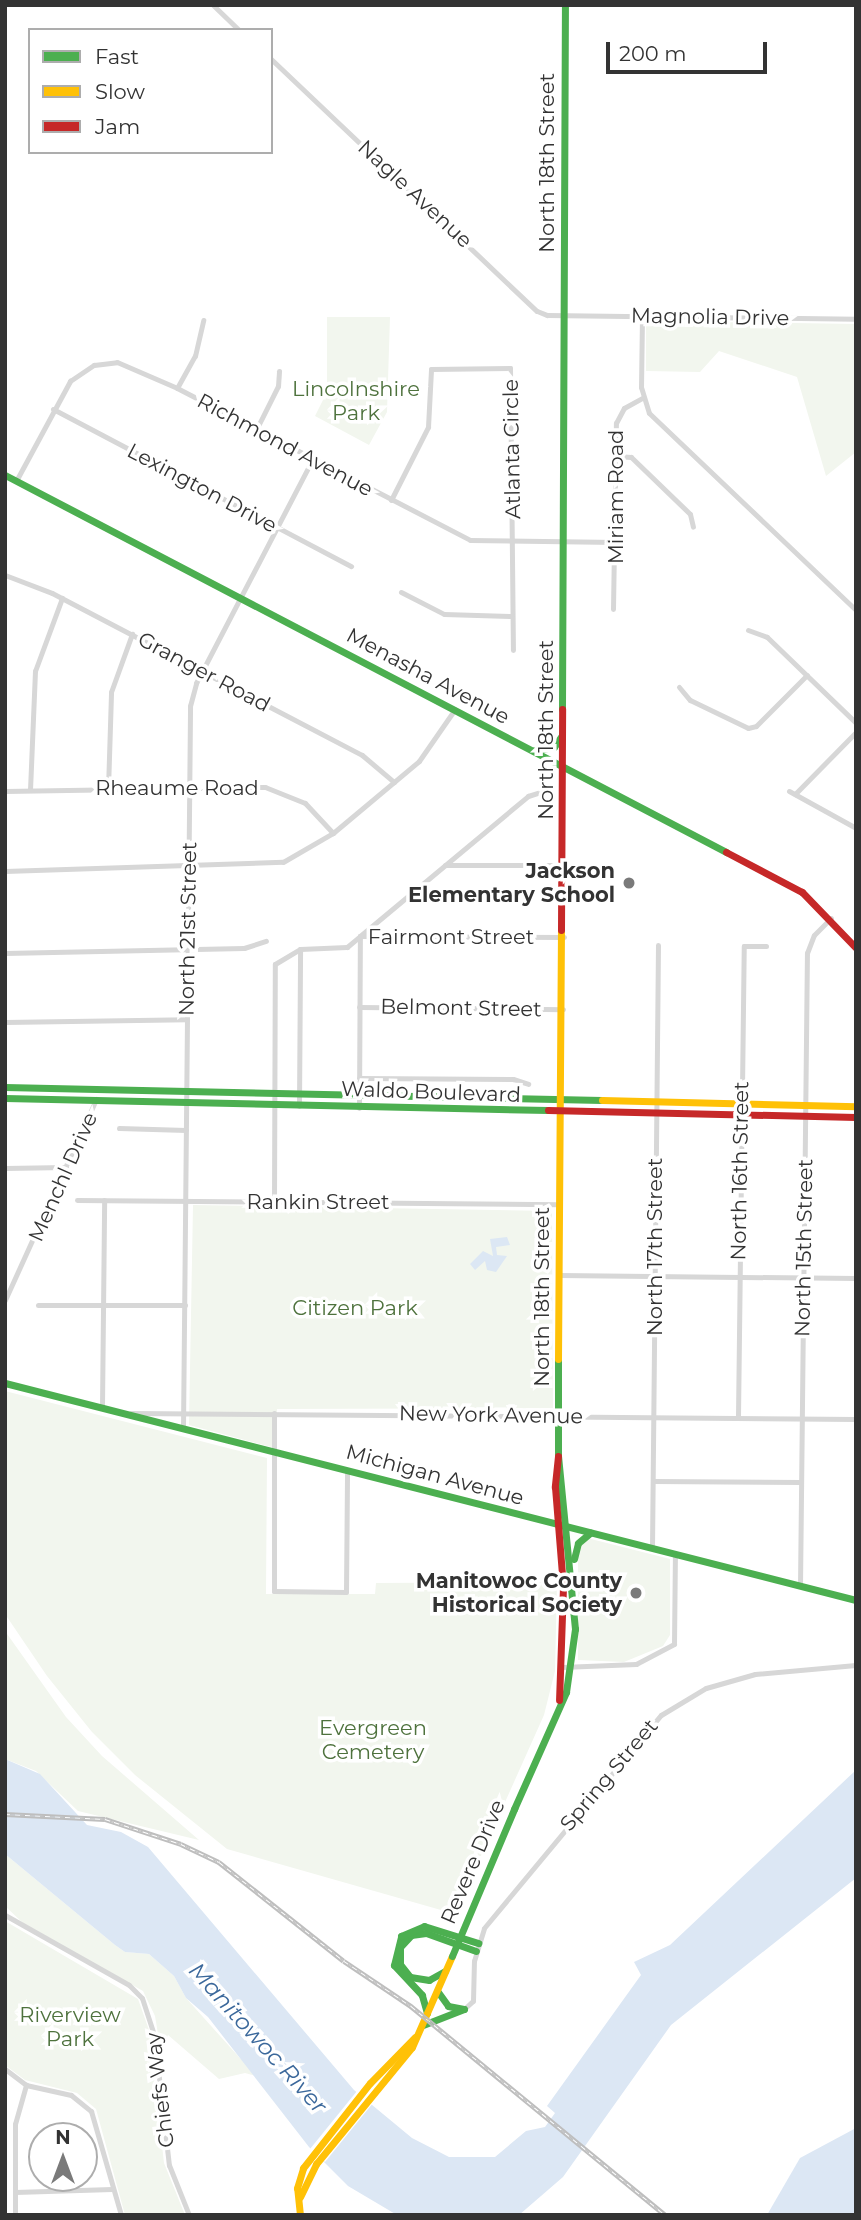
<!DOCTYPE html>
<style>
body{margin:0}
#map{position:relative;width:861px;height:2220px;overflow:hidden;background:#fff;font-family:Montserrat,sans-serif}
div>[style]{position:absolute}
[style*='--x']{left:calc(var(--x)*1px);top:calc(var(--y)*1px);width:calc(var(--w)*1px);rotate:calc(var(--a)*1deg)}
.green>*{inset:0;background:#f2f6ee}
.water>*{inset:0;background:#dce7f4}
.pier>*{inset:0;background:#fff}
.street>*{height:5px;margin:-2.5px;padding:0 2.5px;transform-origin:2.5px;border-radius:2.5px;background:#d7d7d7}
.fast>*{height:7px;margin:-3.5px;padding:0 3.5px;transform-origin:3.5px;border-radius:3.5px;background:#4caf50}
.slow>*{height:7px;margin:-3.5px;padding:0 3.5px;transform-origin:3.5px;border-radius:3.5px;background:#ffc107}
.jam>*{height:7px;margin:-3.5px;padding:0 3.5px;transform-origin:3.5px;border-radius:3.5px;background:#c62828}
.rail>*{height:4.5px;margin-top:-2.25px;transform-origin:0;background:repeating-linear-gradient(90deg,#fff 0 5px,#bebebe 0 10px);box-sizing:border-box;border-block:2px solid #bebebe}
.fast-bridge>*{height:7px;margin:-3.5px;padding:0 3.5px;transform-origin:3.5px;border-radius:3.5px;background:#4caf50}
.dots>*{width:19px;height:19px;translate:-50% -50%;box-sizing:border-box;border:4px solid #fff;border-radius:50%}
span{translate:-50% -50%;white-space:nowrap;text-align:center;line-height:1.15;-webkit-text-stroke:7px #fff;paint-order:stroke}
.street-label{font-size:21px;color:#333}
.park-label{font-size:21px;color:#4e723d}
.poi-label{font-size:21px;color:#333;font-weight:700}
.right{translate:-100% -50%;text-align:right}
.water-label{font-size:23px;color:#3b689b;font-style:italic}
.frame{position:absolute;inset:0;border:7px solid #333;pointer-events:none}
.legend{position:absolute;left:28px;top:28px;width:245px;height:126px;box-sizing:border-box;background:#fff;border:2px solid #adadad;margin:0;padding:9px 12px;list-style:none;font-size:21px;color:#333}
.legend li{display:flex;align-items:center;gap:14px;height:35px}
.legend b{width:35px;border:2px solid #adadad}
.north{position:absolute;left:28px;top:2122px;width:70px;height:70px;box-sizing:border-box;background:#fff;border:2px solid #adadad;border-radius:50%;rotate:0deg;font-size:19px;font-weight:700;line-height:28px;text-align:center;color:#333}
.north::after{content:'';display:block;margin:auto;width:24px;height:32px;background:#7a7a7a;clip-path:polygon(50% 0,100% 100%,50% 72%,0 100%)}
.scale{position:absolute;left:606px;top:42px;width:161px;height:32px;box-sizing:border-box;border:4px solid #333;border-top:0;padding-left:9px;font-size:21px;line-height:24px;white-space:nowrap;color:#333;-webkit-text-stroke:5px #fff;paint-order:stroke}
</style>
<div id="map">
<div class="green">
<div style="clip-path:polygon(327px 317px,390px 317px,387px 412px,369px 445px,315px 416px,327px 392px)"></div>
<div style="clip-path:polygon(651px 321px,856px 324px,856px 452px,826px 476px,797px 377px,719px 351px,700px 372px,646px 371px,646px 326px)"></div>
<div style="clip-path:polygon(193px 1205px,552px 1211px,553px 1408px,277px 1409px,275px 1448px,189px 1425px)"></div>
<div style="clip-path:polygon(5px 1391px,267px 1458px,266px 1594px,375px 1594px,376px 1583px,557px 1582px,555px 1671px,544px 1715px,455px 1914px,227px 1849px,135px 1775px,92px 1732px,47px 1676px,5px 1614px)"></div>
<div style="clip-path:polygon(587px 1538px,670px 1559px,670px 1635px,663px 1646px,624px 1662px,578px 1660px,578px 1551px)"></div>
<div style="clip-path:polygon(5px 1631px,66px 1717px,102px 1756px,199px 1840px,78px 1811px,36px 1771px,5px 1759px)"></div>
<div style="clip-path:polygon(5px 1854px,115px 1945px,125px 1952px,149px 1954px,174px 1976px,186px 1998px,256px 2076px,245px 2073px,219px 2079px,168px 2035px,161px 2052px,155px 2016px,143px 1991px,24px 1924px,5px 1906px)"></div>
<div style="clip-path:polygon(5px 1921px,138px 1999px,149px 2030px,164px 2163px,185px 2215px,125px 2215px,96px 2109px,77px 2093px,25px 2080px,5px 2065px)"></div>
</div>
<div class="water">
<div style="clip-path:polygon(507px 1237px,510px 1245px,496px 1247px,497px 1255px,507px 1256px,496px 1272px,487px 1270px,485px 1261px,475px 1270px,470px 1264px,483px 1251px,493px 1256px,490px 1239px)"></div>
<div style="clip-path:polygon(5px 1759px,40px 1774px,87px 1825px,121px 1832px,148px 1847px,354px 2090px,412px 2138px,449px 2157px,495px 2157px,526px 2131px,545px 2127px,555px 2113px,547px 2106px,641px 1975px,634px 1962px,670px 1945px,856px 1770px,856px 1878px,671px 2025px,563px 2177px,519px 2215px,397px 2215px,348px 2186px,309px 2147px,208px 2017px,186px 1998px,174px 1976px,149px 1954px,125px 1952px,115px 1945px,5px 1854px)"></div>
<div style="clip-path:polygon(856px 2128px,856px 2215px,767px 2215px,800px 2158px)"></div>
</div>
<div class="pier">
<div style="clip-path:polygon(357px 2091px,373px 2103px,325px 2162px,310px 2149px)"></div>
</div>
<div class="street">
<div style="--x:213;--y:5;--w:36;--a:44"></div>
<div style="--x:271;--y:59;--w:366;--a:43.5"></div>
<div style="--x:537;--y:311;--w:11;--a:22"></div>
<div style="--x:547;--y:315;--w:309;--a:0.7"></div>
<div style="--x:642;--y:316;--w:71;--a:90.8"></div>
<div style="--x:641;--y:387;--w:27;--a:73"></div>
<div style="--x:649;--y:413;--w:286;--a:43.6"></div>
<div style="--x:177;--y:388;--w:37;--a:-61"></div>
<div style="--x:195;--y:356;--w:37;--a:-77"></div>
<div style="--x:53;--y:409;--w:337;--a:27.8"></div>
<div style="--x:256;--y:430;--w:49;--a:-63.4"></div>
<div style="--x:278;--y:386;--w:15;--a:-86"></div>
<div style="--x:616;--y:456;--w:15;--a:4"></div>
<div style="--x:631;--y:457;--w:82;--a:44"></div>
<div style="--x:690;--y:514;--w:13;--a:77"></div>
<div style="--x:16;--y:481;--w:114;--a:-61.6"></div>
<div style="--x:70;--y:381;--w:29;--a:-34"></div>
<div style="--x:94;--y:365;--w:23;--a:-7"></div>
<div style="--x:117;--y:362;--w:65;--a:23.4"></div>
<div style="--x:177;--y:388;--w:330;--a:27.4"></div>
<div style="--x:470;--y:540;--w:146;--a:0.8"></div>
<div style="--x:391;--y:500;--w:82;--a:-63.1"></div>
<div style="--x:428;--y:427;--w:58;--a:-87"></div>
<div style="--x:431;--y:369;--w:79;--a:-0.7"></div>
<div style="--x:510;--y:368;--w:282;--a:89.4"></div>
<div style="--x:5;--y:575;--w:50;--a:21"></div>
<div style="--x:52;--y:593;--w:350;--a:27.6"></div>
<div style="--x:362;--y:755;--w:42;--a:40.2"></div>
<div style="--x:401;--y:592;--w:48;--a:27.1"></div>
<div style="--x:444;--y:614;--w:68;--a:1.7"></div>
<div style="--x:613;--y:609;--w:186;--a:-89.1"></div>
<div style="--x:616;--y:423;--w:17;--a:-62"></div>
<div style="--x:624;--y:408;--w:21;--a:-29"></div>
<div style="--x:748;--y:630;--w:20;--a:20"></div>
<div style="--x:767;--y:637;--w:124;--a:44"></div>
<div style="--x:679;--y:687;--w:17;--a:50"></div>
<div style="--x:690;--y:700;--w:64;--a:25.8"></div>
<div style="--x:748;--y:728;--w:8;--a:-14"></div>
<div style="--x:756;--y:726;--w:72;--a:-45"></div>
<div style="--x:108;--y:789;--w:97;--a:-88.2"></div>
<div style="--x:111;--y:692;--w:62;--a:-70.1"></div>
<div style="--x:30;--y:790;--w:119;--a:-87.6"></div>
<div style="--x:35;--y:671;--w:78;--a:-69.7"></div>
<div style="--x:5;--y:791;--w:260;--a:-0.9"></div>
<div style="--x:265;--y:787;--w:43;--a:21.8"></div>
<div style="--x:305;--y:803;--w:41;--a:47"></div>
<div style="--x:789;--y:791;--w:77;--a:28.9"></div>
<div style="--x:795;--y:794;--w:87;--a:-45.5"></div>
<div style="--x:445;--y:865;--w:119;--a:0"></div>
<div style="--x:5;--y:871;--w:278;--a:-1.9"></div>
<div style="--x:283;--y:862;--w:58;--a:-30.1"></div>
<div style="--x:333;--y:833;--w:112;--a:-39.9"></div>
<div style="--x:419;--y:761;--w:63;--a:-55.3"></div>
<div style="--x:5;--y:953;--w:239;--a:-1.2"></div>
<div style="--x:244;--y:948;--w:23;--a:-18"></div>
<div style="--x:359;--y:1007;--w:204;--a:0.6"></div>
<div style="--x:5;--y:1022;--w:182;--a:-0.9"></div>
<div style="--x:359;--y:1078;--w:154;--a:0.4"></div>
<div style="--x:513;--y:1079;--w:16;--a:18"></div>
<div style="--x:299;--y:1106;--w:157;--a:-89.6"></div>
<div style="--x:359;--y:1108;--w:172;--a:-89.7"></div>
<div style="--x:360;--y:936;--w:219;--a:-39.8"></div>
<div style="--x:528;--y:796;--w:16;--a:-18"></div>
<div style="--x:119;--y:1128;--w:67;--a:1.7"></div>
<div style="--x:5;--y:1168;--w:61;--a:-0.9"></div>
<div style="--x:77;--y:1200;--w:483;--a:0.5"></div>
<div style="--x:274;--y:1202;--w:238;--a:-89.8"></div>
<div style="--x:275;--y:964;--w:29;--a:-31"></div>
<div style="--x:300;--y:949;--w:47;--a:-2.4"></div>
<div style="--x:347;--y:947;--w:17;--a:-40"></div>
<div style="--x:360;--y:936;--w:204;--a:0.3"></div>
<div style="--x:559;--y:1275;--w:297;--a:0.6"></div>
<div style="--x:5;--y:1300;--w:221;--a:-65.6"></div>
<div style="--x:38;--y:1305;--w:147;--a:0"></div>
<div style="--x:102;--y:1407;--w:207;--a:-89.4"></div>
<div style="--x:131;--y:1413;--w:725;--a:0.47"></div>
<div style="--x:274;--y:1413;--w:178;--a:90"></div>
<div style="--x:274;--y:1591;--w:72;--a:0.8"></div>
<div style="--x:346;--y:1592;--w:121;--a:-89.5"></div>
<div style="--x:738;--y:1417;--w:471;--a:-89.3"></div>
<div style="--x:744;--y:946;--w:22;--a:0"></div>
<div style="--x:183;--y:1428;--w:722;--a:-89.44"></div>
<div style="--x:190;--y:706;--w:24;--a:-75"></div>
<div style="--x:196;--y:683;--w:251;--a:-62.5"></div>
<div style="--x:653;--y:1481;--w:148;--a:0.4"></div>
<div style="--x:652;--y:1548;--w:603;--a:-89.43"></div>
<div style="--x:800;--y:1586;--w:633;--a:-89.37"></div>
<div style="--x:807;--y:953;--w:19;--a:-69"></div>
<div style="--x:814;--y:935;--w:24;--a:-45"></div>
<div style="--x:562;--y:1667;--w:74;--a:-2.3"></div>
<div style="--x:636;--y:1664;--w:43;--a:-27.8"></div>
<div style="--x:674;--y:1644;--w:89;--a:-89.4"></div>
<div style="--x:5;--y:1915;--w:142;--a:29.4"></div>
<div style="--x:129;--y:1985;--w:18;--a:45"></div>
<div style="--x:142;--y:1998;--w:38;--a:72"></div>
<div style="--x:154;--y:2034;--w:132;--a:83.5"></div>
<div style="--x:169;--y:2165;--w:54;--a:68.2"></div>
<div style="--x:464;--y:2009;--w:12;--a:-42"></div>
<div style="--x:473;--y:2001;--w:40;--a:-88.6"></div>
<div style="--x:474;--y:1961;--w:34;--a:-73"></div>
<div style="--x:484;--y:1928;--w:277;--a:-50.3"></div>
<div style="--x:661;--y:1715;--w:52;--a:-31"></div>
<div style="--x:706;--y:1688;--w:51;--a:-15.9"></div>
<div style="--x:755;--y:1674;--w:101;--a:-5.1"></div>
<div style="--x:5;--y:2069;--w:26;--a:37"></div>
<div style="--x:26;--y:2085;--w:46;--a:12.5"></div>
<div style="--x:71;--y:2095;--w:26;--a:39"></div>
<div style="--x:91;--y:2111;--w:108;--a:73.9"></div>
<div style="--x:15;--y:2192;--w:97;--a:-1.8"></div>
<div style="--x:15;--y:2215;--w:91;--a:-90"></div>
<div style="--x:15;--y:2124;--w:41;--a:-74.2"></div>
</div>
<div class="fast">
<div style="--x:5;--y:475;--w:814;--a:27.6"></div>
<div style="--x:562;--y:709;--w:704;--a:-89.76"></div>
<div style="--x:535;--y:750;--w:19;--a:-9"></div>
<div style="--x:554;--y:747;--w:14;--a:-56"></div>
<div style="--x:5;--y:1087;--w:597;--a:1.25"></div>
<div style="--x:5;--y:1098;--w:543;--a:1.27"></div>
<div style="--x:5;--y:1383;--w:878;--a:14.31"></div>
<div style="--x:574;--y:1559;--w:16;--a:-76"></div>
<div style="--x:578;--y:1543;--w:16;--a:-40"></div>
<div style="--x:514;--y:1809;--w:128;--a:-66"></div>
<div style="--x:566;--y:1692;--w:64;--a:-81.9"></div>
<div style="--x:575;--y:1629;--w:174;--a:-95.6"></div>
<div style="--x:558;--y:1456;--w:97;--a:-90"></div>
<div style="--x:445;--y:1971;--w:18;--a:151"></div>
<div style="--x:429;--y:1980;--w:19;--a:-171"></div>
<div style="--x:410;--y:1977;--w:16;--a:-128"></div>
<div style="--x:400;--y:1964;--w:17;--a:-90"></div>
<div style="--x:400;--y:1947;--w:16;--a:-47"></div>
<div style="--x:411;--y:1935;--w:15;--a:-8"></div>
<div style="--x:426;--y:1933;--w:53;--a:19.8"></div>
<div style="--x:438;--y:1992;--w:17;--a:54"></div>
<div style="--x:448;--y:2006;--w:16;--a:11"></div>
<div style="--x:427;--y:2013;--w:19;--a:-106"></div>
<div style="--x:422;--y:1995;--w:41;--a:-133"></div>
<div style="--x:394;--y:1965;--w:30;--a:-76"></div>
<div style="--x:401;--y:1936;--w:25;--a:-23"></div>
<div style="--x:424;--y:1926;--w:57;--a:17.5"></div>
<div style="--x:423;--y:2025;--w:44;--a:-21.3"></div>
</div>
<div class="slow">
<div style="--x:602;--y:1100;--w:254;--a:1.4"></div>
<div style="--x:558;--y:1359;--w:429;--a:-89.6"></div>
<div style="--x:300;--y:2197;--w:37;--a:-64"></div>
<div style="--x:316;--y:2164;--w:151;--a:-50.6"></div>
<div style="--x:412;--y:2047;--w:99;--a:-66.3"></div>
<div style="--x:300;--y:2215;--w:27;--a:-96"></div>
<div style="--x:297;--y:2188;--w:21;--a:-73"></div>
<div style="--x:303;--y:2168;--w:108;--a:-51.8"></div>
<div style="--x:370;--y:2083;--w:64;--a:-45.6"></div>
</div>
<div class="jam">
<div style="--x:726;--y:852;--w:86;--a:27.8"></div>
<div style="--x:802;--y:892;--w:78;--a:46"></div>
<div style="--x:561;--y:930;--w:221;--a:-89.7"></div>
<div style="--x:548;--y:1110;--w:308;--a:1.3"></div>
<div style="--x:558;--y:1456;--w:31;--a:96"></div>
<div style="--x:555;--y:1487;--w:100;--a:85.4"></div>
<div style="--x:563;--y:1587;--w:113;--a:92"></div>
</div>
<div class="rail">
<div style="--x:5;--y:1814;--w:100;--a:2.9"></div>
<div style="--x:105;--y:1819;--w:80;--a:18.2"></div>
<div style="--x:181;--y:1844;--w:42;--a:25.3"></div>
<div style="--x:219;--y:1862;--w:159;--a:38.4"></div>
<div style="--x:344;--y:1961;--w:81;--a:33.9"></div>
<div style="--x:411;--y:2006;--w:329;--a:39.4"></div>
</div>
<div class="fast-bridge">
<div style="--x:452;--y:1956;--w:160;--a:-67.1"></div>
</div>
<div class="dots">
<div style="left:629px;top:883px;background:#7a7a7a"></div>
<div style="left:636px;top:1593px;background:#7a7a7a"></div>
</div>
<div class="street-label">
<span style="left:547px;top:163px;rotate:-90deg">North 18th Street</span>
<span style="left:415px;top:194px;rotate:43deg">Nagle Avenue</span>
<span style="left:710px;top:317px;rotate:1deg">Magnolia Drive</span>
<span style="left:285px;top:445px;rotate:28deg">Richmond Avenue</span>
<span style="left:512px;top:449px;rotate:-91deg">Atlanta Circle</span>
<span style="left:202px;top:488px;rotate:28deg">Lexington Drive</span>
<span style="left:616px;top:497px;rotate:-90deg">Miriam Road</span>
<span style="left:204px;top:672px;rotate:28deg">Granger Road</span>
<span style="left:428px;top:676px;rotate:28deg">Menasha Avenue</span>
<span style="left:546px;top:730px;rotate:-90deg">North 18th Street</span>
<span style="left:177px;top:788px">Rheaume Road</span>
<span style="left:188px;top:929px;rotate:-89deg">North 21st Street</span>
<span style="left:451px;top:937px">Fairmont Street</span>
<span style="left:461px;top:1008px;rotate:1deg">Belmont Street</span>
<span style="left:431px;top:1092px;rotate:2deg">Waldo Boulevard</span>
<span style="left:740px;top:1171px;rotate:-89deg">North 16th Street</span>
<span style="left:63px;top:1177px;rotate:-66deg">Menchl Drive</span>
<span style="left:318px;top:1202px">Rankin Street</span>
<span style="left:655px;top:1247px;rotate:-90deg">North 17th Street</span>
<span style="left:804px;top:1248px;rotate:-89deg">North 15th Street</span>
<span style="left:542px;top:1297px;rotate:-90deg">North 18th Street</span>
<span style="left:491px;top:1415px;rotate:1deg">New York Avenue</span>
<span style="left:435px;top:1475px;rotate:15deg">Michigan Avenue</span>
<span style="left:609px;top:1775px;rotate:-50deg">Spring Street</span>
<span style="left:473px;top:1862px;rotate:-67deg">Revere Drive</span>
<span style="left:160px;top:2090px;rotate:-97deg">Chiefs Way</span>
</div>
<div class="park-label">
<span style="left:356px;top:401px">Lincolnshire<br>Park</span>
<span style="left:355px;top:1308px">Citizen Park</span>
<span style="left:373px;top:1740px">Evergreen<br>Cemetery</span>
<span style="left:70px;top:2027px">Riverview<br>Park</span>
</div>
<div class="poi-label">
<span class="right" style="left:615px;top:883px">Jackson<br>Elementary School</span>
<span class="right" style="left:622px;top:1593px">Manitowoc County<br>Historical Society</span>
</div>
<div class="water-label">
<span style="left:258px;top:2038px;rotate:48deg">Manitowoc River</span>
</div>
<div class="frame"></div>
<ul class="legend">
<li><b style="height:9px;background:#4caf50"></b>Fast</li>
<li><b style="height:9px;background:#ffc107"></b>Slow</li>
<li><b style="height:9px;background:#c62828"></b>Jam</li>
</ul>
<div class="north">N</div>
<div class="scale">200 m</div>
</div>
